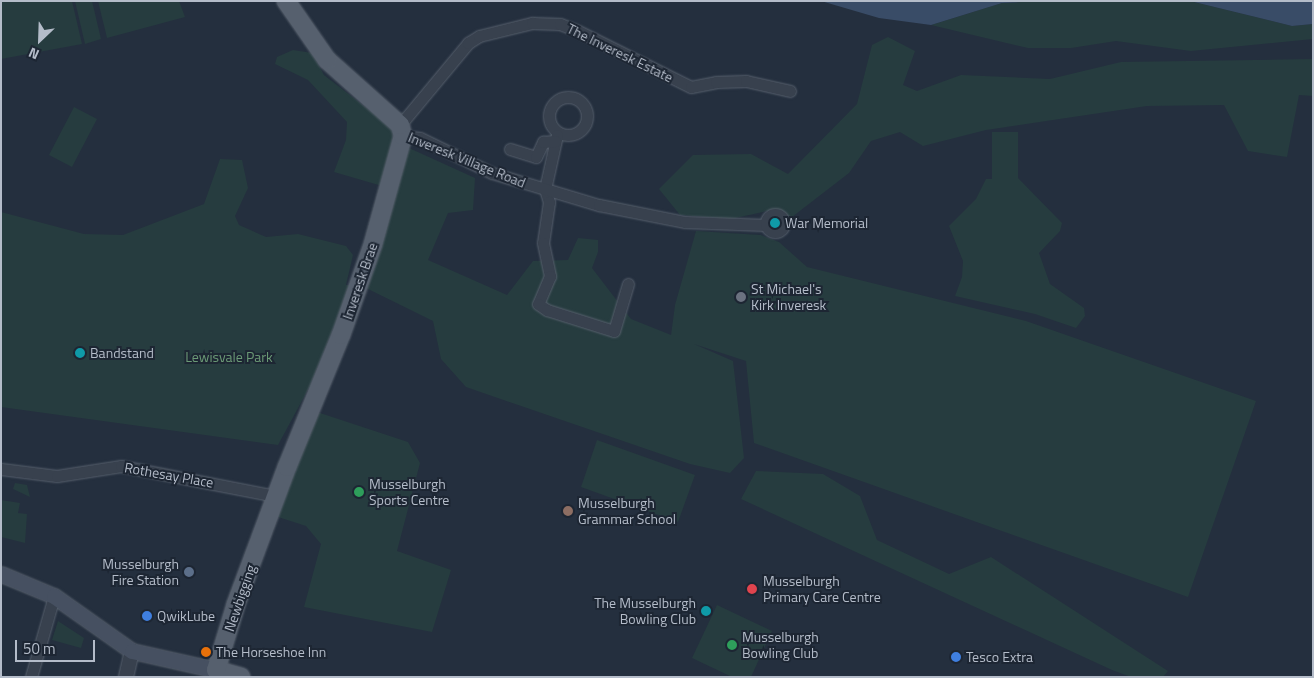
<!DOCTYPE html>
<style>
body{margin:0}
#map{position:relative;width:1314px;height:678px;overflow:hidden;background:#242f3e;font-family:"Titillium Web",sans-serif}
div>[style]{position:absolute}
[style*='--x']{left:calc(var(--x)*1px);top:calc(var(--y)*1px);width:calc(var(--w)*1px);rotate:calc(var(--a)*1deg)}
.green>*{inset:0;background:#263c3f}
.water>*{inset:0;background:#394c67}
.roads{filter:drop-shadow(0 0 1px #565f6c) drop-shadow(0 0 1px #565f6c)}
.minor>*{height:11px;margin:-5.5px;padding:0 5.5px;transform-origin:5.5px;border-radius:5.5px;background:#38414e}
.minor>.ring{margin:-5.5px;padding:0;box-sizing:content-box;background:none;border:11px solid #38414e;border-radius:50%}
.tertiary>*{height:14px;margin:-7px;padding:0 7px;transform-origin:7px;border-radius:7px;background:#38414e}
.secondary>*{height:15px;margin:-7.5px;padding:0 7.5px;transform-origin:7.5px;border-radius:7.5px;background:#465061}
.primary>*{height:18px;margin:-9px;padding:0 9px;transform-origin:9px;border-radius:9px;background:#56606e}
.dots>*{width:14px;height:14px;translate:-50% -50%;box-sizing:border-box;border:2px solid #1d2633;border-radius:50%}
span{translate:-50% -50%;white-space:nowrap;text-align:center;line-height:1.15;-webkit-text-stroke:4px #1d2633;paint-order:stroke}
.street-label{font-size:14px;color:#b4bcc9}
.poi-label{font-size:14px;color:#b4bcc9}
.left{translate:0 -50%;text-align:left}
.right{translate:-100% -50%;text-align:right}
.park-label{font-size:14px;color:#6b9a76}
.frame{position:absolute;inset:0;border:2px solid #b4bcc9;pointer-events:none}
.north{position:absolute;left:15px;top:15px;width:50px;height:50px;-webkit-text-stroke:4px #1d2633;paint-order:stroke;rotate:204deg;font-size:14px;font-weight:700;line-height:20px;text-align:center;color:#b4bcc9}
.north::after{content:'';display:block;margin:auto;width:18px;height:22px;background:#b4bcc9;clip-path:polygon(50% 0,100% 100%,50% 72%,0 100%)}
.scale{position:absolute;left:15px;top:640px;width:80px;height:22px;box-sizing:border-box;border:2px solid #b4bcc9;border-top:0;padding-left:6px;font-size:15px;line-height:18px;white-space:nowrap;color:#b4bcc9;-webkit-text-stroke:4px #1d2633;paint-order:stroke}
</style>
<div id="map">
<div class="green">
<div style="clip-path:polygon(1px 1px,72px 1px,82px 44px,1px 59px)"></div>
<div style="clip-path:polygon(75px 1px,92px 1px,101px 39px,85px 44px)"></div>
<div style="clip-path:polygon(98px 1px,179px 1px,185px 17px,107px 38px)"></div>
<div style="clip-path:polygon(1040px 1px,1190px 1px,1292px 26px,1313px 24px,1313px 39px,1191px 51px,1116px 41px,1071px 48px,1028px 48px,931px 25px,1002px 3px)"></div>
<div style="clip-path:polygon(888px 37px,915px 51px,903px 85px,917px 91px,961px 75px,1050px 79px,1121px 62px,1313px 59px,1313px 96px,1299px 95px,1287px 157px,1248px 151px,1224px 105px,1147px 106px,986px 130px,923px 146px,900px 132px,871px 141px,849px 173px,792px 217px,767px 211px,731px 219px,680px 215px,659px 189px,693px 155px,751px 154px,788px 174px,857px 104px,872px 45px)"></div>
<div style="clip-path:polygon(293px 50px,312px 53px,324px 75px,395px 130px,397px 142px,382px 186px,334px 172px,346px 140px,347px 122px,308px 80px,275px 64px,277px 57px)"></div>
<div style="clip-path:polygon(74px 107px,97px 119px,72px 167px,49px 155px)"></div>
<div style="clip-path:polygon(992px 132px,1018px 132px,1018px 178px,1062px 223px,1060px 231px,1039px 253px,1050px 284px,1084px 308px,1085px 316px,1076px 328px,1035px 314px,955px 296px,962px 277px,963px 261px,949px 226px,976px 199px,986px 179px,992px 179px)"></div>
<div style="clip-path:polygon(409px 148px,475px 178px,473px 210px,448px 213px,428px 260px,507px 295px,533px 261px,568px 260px,578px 238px,598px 240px,598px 252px,592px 268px,631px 319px,671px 335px,675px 305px,696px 231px,761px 235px,779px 242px,807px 267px,1026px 321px,1256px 401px,1188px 597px,754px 443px,746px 361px,694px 344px,733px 361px,744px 458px,730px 473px,690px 464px,466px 387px,441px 359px,433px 321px,366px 288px)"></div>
<div style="clip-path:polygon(220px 159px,242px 160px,248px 188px,235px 216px,239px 225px,266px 237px,298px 234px,346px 246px,353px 255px,346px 285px,351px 285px,311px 384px,278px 445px,1px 407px,1px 212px,84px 234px,123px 235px,204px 204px)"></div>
<div style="clip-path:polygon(314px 411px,408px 442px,420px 463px,397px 551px,451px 570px,432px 632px,304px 607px,321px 544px,306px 526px,275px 516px)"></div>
<div style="clip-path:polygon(597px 440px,695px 475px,678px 522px,581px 487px)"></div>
<div style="clip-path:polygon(756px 471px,823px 474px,860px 496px,877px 540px,949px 574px,991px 557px,1168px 671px,1163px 677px,1131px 677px,1112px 670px,741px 499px)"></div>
<div style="clip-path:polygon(15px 483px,27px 485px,30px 497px,13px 489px)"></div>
<div style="clip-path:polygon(1px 500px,20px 503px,18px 513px,27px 514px,25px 543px,1px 537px)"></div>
<div style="clip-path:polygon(717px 605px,772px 631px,751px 677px,732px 677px,692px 658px)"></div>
<div style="clip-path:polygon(58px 621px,84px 638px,81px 648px,52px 640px)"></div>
</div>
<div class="water">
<div style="clip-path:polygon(821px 1px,1040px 1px,1002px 3px,931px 25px,879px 18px)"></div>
<div style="clip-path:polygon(1190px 1px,1313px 1px,1313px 24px,1292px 26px)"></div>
</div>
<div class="roads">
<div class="minor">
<div class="ring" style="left:549px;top:97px;width:27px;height:27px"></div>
<div style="--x:400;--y:125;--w:107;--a:-50.3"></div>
<div style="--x:468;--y:43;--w:13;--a:-32"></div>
<div style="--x:479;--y:36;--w:55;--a:-13.8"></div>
<div style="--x:532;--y:23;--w:28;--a:2"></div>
<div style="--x:560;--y:24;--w:19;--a:21"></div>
<div style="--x:578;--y:31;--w:126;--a:26.4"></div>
<div style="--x:691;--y:87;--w:25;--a:-11"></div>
<div style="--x:716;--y:82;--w:30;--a:-2"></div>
<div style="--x:746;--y:81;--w:45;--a:12.8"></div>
<div style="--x:557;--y:135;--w:55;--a:102.5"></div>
<div style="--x:545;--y:189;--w:14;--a:73"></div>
<div style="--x:549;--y:202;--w:41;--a:98.3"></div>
<div style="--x:543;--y:243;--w:34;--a:78"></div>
<div style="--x:550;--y:276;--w:30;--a:113"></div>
<div style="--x:538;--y:304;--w:11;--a:34"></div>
<div style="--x:547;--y:310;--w:70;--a:17.4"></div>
<div style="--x:614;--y:331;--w:49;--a:-73.4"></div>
<div style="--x:403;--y:136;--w:17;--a:7"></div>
<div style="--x:420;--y:138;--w:80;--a:25.9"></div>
<div style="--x:492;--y:173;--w:112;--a:16.7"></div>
<div style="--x:599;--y:205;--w:88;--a:11.2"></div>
<div style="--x:685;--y:222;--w:81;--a:2.1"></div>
<div style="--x:510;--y:149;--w:27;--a:17"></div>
<div style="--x:536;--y:157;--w:17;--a:-65"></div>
<div style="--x:543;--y:142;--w:12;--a:-5"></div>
<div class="ring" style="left:766px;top:214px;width:7px;height:7px"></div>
<div style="--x:1;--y:469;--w:56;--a:7.1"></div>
<div style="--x:57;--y:476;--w:65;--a:-8.9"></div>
<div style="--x:121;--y:466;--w:158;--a:11"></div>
<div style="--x:31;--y:677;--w:84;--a:-74.1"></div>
</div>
<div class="tertiary">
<div style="--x:126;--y:677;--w:27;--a:-77"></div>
</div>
<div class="secondary">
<div style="--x:1;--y:574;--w:57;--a:22.5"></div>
<div style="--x:54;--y:596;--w:95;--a:35.2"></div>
<div style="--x:132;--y:651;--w:86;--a:12.7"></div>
</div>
<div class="primary">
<div style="--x:241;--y:677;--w:26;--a:-164"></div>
<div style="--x:216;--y:670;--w:69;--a:-73.1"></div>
<div style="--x:236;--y:604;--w:146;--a:-69.6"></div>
<div style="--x:287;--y:467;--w:143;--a:-67.8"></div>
<div style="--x:341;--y:335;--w:96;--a:-70.6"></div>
<div style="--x:373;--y:244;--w:112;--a:-74.5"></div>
<div style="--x:403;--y:136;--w:11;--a:-105"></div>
<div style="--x:400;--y:125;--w:98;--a:-138.3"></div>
<div style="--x:327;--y:60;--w:72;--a:-124.8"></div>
</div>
</div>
<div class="dots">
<div style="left:775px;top:223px;background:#0f9aa8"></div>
<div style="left:741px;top:297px;background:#6b7280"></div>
<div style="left:80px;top:353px;background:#0f9aa8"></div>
<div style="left:359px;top:492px;background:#2e9e5b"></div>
<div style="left:568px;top:511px;background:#8d6e63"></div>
<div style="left:189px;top:572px;background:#5c6f8a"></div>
<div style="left:752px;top:589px;background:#e0444e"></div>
<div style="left:706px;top:611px;background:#0f9aa8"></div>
<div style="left:147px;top:616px;background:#3f7fe0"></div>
<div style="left:732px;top:645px;background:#2e9e5b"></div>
<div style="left:206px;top:652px;background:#e8710a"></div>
<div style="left:956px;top:657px;background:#3f7fe0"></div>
</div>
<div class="street-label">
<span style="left:620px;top:53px;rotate:26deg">The Inveresk Estate</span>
<span style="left:467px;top:160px;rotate:22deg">Inveresk Village Road</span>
<span style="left:360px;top:281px;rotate:-71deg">Inveresk Brae</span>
<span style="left:169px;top:475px;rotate:10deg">Rothesay Place</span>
<span style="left:240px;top:598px;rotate:-71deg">Newbigging</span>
</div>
<div class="poi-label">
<span class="left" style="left:785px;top:223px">War Memorial</span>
<span class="left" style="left:751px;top:297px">St Michael's<br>Kirk Inveresk</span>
<span class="left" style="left:90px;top:353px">Bandstand</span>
<span class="left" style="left:369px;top:492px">Musselburgh<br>Sports Centre</span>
<span class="left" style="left:578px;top:511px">Musselburgh<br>Grammar School</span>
<span class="right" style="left:179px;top:572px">Musselburgh<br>Fire Station</span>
<span class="left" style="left:763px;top:589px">Musselburgh<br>Primary Care Centre</span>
<span class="right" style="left:696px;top:611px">The Musselburgh<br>Bowling Club</span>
<span class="left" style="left:157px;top:616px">QwikLube</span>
<span class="left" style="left:742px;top:645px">Musselburgh<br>Bowling Club</span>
<span class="left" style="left:216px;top:652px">The Horseshoe Inn</span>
<span class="left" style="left:966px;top:657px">Tesco Extra</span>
</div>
<div class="park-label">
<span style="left:229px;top:357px">Lewisvale Park</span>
</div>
<div class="frame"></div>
<div class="north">N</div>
<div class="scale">50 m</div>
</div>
